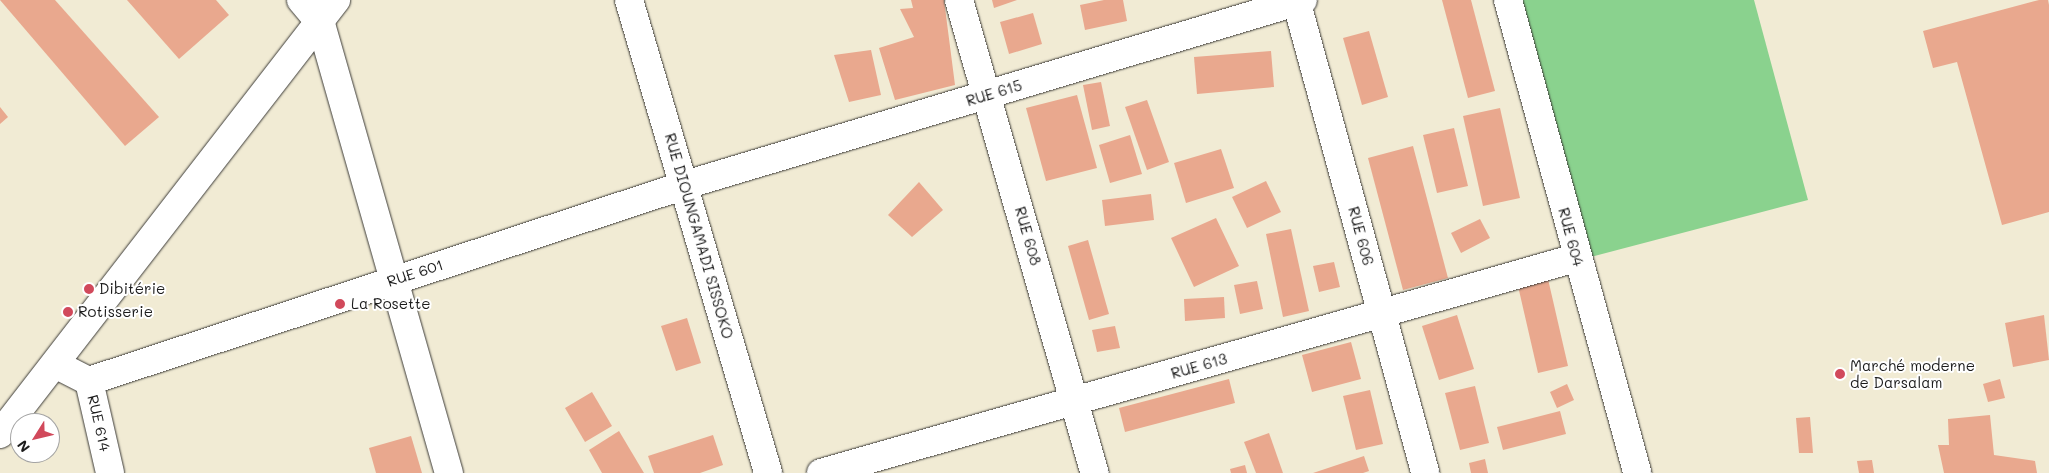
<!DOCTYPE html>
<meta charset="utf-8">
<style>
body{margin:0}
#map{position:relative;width:2049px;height:473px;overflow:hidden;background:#f1ebd4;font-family:Mali,sans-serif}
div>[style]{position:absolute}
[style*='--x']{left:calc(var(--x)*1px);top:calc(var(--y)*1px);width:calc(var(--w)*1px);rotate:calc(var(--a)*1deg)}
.green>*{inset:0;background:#8ad28e}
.building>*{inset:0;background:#e9a88e}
.roads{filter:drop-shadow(0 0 1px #3c3b38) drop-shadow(0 0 1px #3c3b38)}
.street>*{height:28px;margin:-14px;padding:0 14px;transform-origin:14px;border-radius:14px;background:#fff}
.secondary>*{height:28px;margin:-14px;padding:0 14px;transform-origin:14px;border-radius:14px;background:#fff}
.dots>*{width:14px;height:14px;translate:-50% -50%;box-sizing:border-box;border:2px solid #fff;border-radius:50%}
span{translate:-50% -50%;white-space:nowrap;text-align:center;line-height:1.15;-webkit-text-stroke:4px #fff;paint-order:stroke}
.street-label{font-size:15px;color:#1c1c1c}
.poi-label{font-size:15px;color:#1c1c1c}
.left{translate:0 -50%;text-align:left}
.north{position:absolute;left:10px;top:413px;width:50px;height:50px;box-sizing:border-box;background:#fff;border:1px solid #a4a4a4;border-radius:50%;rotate:234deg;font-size:14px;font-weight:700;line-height:20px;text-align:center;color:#1c1c1c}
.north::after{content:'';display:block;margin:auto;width:18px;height:22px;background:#d1495b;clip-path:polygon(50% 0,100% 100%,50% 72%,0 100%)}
</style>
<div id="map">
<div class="green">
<div style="clip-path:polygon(1513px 0,1754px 0,1808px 200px,1583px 259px)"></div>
</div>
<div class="building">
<div style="clip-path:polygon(0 0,55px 0,159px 117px,125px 146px)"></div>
<div style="clip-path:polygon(127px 0,216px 0,229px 15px,179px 59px)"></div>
<div style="clip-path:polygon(911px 0,944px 0,955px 85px,895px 100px,879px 48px,914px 37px,900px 9px,913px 8px)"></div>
<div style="clip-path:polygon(992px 0,1017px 0,994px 8px)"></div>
<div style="clip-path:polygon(1104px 0,1123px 0,1127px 21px,1085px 30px,1080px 5px)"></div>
<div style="clip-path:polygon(1442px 0,1471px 0,1495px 91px,1468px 98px)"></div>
<div style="clip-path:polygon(2039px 0,2048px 0,2049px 5px,2049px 212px,2002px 225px,1957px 62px,1933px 68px,1923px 31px)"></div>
<div style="clip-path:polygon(1033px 13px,1042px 44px,1009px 54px,1000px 22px)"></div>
<div style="clip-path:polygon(1369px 31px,1388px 97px,1362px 105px,1343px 38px)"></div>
<div style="clip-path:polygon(871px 50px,881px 95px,849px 102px,834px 55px)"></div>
<div style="clip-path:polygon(1271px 51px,1274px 87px,1197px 94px,1194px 57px)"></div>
<div style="clip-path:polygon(1101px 82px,1110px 126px,1092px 130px,1083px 85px)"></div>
<div style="clip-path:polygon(1077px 95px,1097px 168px,1046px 181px,1026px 108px)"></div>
<div style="clip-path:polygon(1147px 100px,1169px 162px,1147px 170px,1125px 107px)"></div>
<div style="clip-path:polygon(0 107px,8px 117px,0 124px)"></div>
<div style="clip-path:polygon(1500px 108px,1520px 198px,1483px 206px,1463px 116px)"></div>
<div style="clip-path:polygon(1454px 128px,1468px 186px,1437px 193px,1423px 135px)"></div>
<div style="clip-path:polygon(1130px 135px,1142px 174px,1110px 183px,1099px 145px)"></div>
<div style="clip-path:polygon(1413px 146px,1448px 278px,1403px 290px,1368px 158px)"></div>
<div style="clip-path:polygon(1221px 149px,1234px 188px,1186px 203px,1174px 163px)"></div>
<div style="clip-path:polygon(1266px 181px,1281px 212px,1247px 228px,1232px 197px)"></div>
<div style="clip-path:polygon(919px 182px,943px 210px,912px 237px,888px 215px)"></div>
<div style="clip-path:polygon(1151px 194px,1154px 220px,1105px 226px,1102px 200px)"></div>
<div style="clip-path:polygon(1216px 218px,1239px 266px,1194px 287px,1171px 238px)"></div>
<div style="clip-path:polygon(1480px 219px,1490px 238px,1461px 253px,1451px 233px)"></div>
<div style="clip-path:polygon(1291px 229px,1309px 311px,1283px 317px,1266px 234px)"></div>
<div style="clip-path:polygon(1088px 240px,1109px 314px,1089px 320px,1068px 246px)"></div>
<div style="clip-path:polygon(1334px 262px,1340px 287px,1319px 292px,1313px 266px)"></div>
<div style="clip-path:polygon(1548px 279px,1568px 366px,1538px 373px,1518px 286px)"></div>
<div style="clip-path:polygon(1257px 281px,1263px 309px,1240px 314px,1234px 285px)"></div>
<div style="clip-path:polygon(1224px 297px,1225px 318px,1185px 321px,1184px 299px)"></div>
<div style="clip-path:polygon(1457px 315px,1474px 369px,1439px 380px,1422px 326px)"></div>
<div style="clip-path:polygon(2044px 315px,2049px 360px,2013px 367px,2005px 323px)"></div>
<div style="clip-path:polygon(687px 318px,701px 363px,676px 371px,661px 326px)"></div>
<div style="clip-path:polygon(1115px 326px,1120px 348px,1097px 352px,1092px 330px)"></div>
<div style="clip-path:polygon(1351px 342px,1361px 379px,1312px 392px,1302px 355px)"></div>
<div style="clip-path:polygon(1229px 379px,1235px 403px,1125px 432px,1119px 408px)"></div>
<div style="clip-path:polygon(2000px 379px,2005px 398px,1988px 402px,1983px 384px)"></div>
<div style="clip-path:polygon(1567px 384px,1574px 400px,1557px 408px,1550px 392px)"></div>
<div style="clip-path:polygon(1475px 386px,1489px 443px,1460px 450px,1445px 393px)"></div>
<div style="clip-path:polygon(1370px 390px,1383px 444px,1356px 450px,1343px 396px)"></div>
<div style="clip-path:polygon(592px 392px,612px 426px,585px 442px,565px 408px)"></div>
<div style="clip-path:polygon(1560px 411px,1566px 434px,1503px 450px,1497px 427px)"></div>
<div style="clip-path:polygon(1990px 415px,1994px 455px,2035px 461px,2037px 473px,1944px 473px,1938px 445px,1949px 445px,1948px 419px)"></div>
<div style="clip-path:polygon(1810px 417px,1813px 453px,1799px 453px,1796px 418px)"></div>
<div style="clip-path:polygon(619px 431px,644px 473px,602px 473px,589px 450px)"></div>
<div style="clip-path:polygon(1269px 433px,1283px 473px,1256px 473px,1244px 442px)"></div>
<div style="clip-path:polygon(713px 435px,723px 465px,700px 473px,654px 473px,648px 456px)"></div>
<div style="clip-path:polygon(411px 436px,422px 473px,376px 473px,369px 448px)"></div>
<div style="clip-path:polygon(1364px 456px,1369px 471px,1363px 473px,1313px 473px)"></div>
<div style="clip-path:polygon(1485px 459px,1488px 473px,1471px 473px,1469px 463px)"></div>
<div style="clip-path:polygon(1872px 460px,1874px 473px,1859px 473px,1857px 461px)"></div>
<div style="clip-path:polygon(1245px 465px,1247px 473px,1231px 473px,1230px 469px)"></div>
</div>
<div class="roads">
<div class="street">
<div style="--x:959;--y:0;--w:492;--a:74"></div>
<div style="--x:1296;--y:0;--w:490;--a:74.7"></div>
<div style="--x:1508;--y:0;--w:490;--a:74.7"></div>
<div style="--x:55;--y:364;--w:38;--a:27"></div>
<div style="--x:89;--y:381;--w:94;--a:77.1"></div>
<div style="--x:89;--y:381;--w:627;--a:-18.2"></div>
<div style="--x:685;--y:185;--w:645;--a:-16.67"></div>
<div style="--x:821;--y:473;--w:785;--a:-15.9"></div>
</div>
<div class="secondary">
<div style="--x:301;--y:0;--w:31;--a:50"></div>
<div style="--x:321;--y:24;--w:467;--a:74.1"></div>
<div style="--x:629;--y:0;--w:493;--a:73.6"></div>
<div style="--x:0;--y:434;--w:549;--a:-52.25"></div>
</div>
</div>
<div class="dots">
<div style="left:89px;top:289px;background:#d1495b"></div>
<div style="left:340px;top:304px;background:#d1495b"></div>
<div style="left:68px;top:312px;background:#d1495b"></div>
<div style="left:1840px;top:374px;background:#d1495b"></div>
</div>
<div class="street-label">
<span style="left:994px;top:93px;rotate:-17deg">RUE 615</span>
<span style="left:699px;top:236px;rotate:74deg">RUE DIOUNGAMADI SISSOKO</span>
<span style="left:1028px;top:236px;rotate:74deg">RUE 608</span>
<span style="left:1361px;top:236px;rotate:75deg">RUE 606</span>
<span style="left:1571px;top:237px;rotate:75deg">RUE 604</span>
<span style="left:415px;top:273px;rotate:-18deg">RUE 601</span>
<span style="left:1199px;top:366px;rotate:-16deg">RUE 613</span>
<span style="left:99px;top:423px;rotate:77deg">RUE 614</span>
</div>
<div class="poi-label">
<span class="left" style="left:99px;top:289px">Dibitérie</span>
<span class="left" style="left:351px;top:304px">La Rosette</span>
<span class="left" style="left:78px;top:312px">Rotisserie</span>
<span class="left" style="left:1850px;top:374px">Marché moderne<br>de Darsalam</span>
</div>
<div class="north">N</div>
</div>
